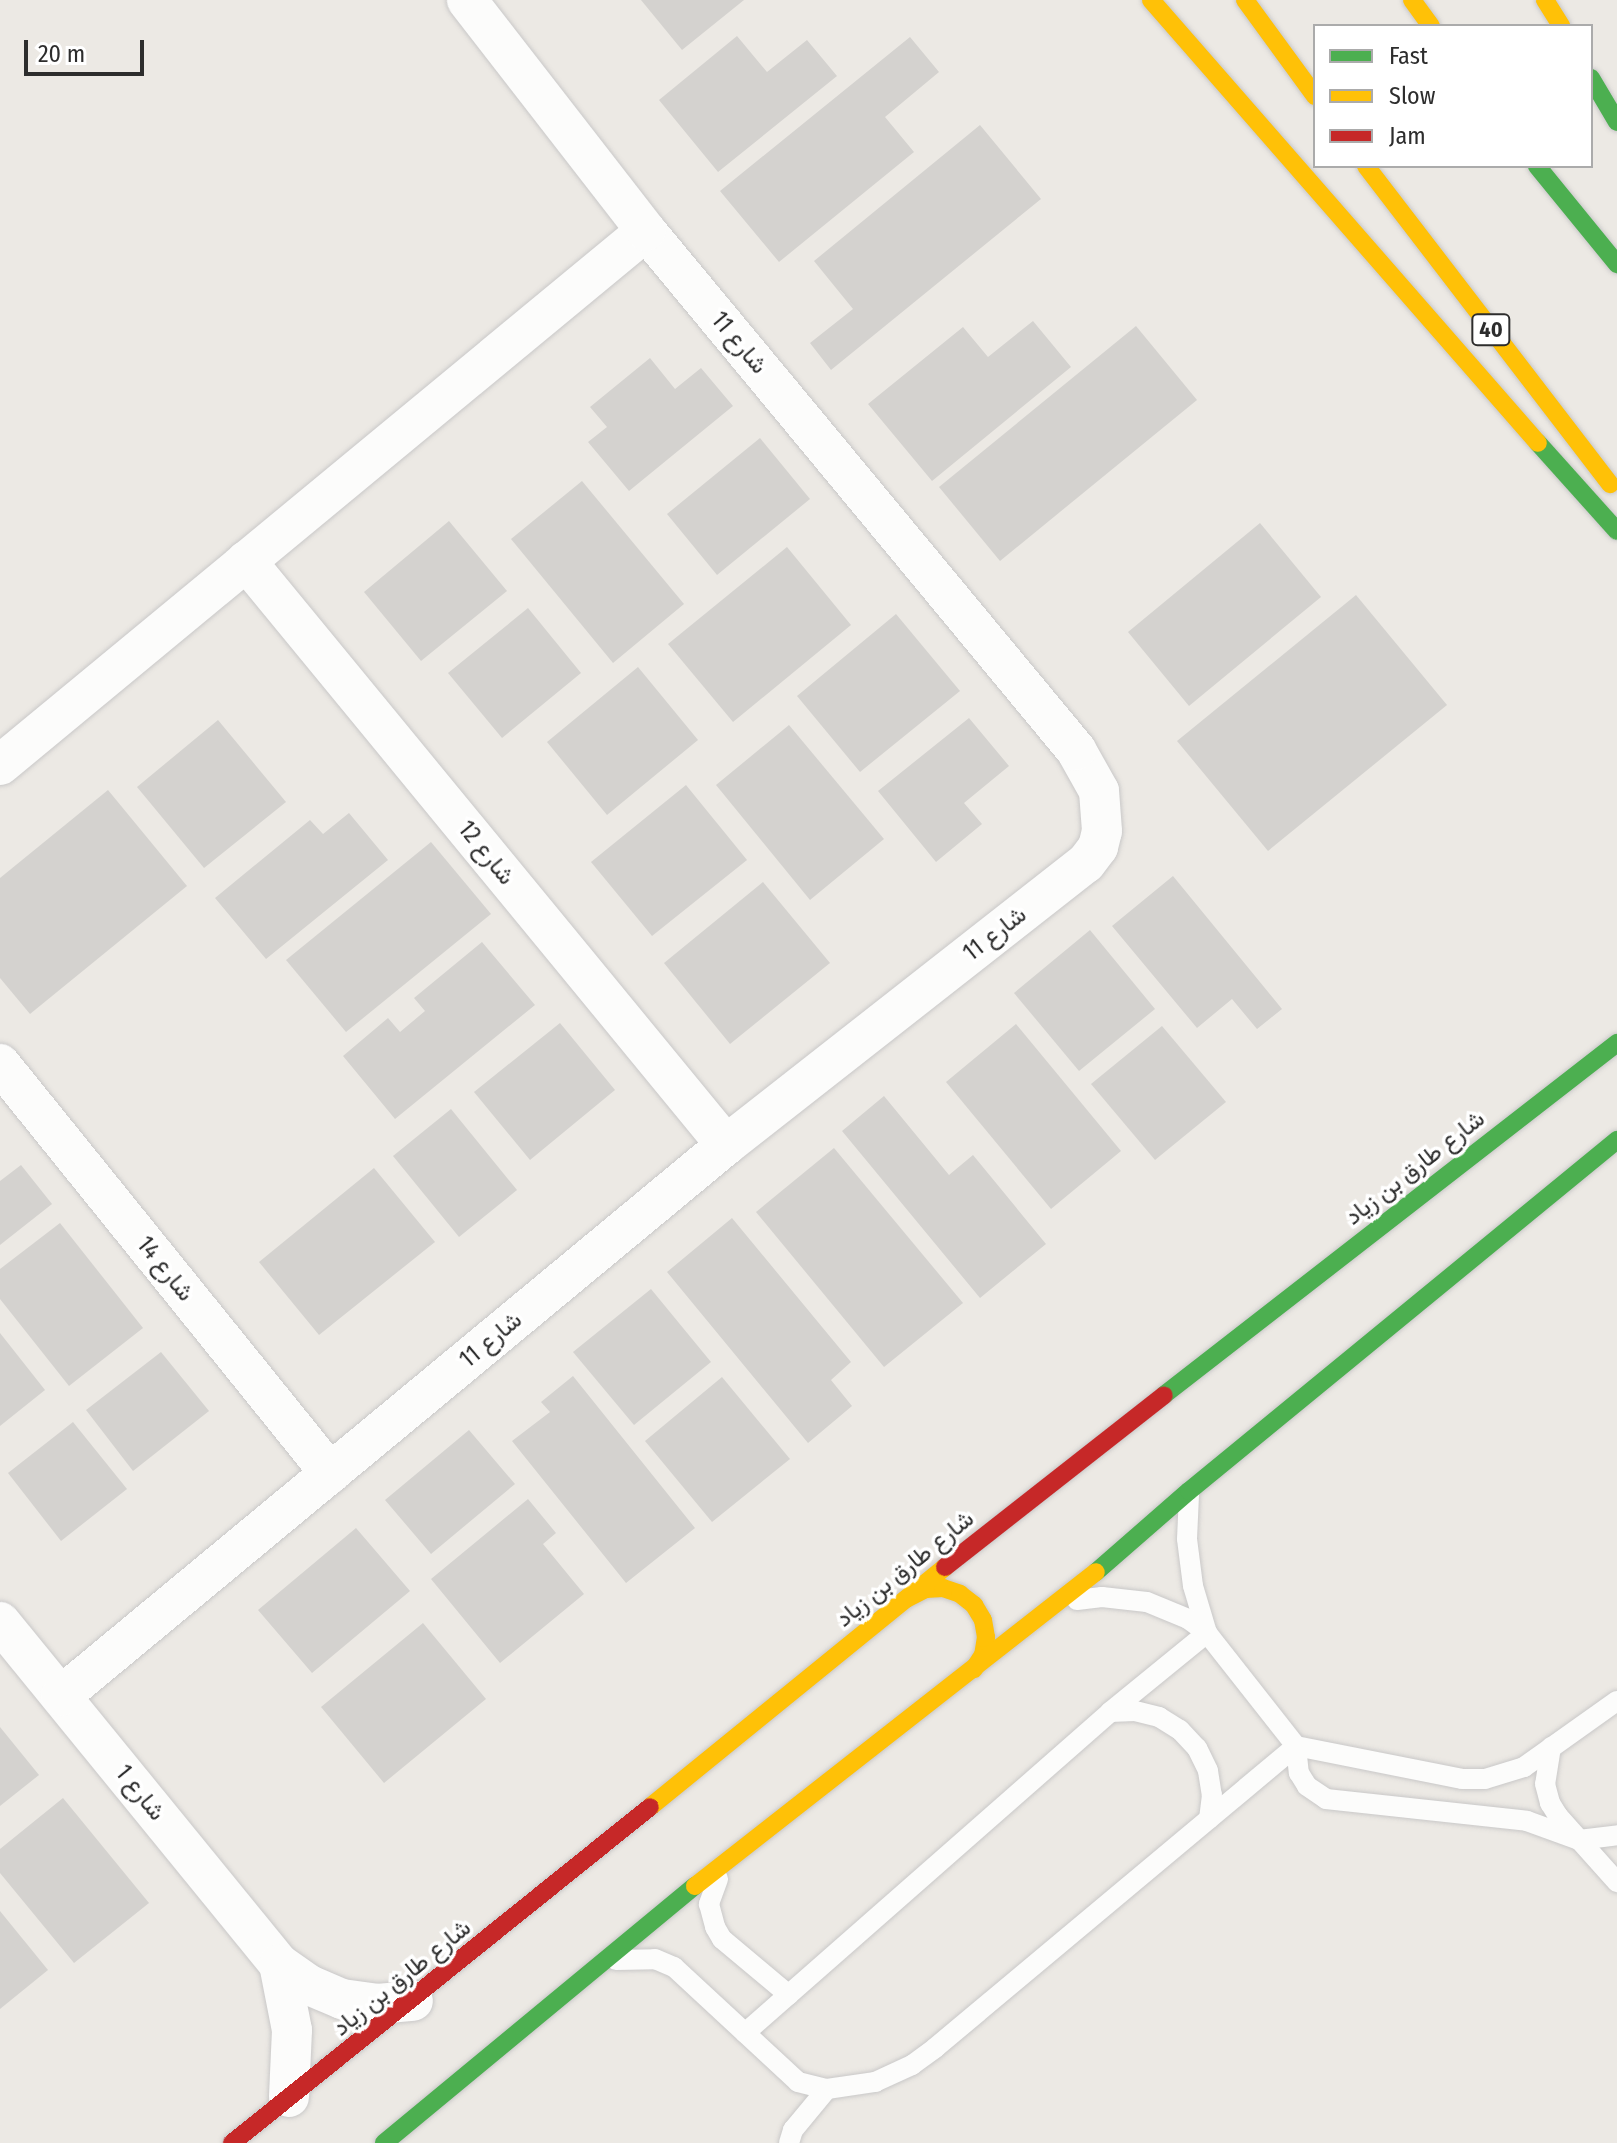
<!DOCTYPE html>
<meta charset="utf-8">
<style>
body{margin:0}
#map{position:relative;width:1617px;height:2143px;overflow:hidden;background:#ece9e4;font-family:"Fira Sans Condensed",Vazirmatn,sans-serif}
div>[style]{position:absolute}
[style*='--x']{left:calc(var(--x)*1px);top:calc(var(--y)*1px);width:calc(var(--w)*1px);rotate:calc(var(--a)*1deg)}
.building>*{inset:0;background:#d4d2cf}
.roads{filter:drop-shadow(0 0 2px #c9c8c8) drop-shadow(0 0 2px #c9c8c8)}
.lane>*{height:20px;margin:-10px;padding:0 10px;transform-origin:10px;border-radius:10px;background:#fcfcfb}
.street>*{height:40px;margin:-20px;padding:0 20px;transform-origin:20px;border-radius:20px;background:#fcfcfb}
.fast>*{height:18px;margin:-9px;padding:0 9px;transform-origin:9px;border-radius:9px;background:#4caf50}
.slow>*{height:18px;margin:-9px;padding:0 9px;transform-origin:9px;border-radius:9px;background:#ffc107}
.jam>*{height:18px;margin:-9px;padding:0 9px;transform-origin:9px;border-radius:9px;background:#c62828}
span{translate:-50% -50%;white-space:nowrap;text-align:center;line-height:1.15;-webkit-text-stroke:7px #fff;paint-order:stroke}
.shield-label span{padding:2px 6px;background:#fff;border:2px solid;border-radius:6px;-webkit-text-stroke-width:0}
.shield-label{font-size:22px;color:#2d2d2d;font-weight:700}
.street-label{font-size:24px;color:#2d2d2d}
.legend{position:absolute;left:1313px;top:24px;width:280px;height:144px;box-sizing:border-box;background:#fff;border:2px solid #ababab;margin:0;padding:10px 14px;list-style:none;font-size:24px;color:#2d2d2d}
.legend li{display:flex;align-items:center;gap:16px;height:40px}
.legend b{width:40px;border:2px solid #ababab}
.scale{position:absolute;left:24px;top:40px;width:120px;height:36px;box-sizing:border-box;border:4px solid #2d2d2d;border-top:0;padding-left:10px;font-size:24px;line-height:28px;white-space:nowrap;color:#2d2d2d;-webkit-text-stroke:6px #fff;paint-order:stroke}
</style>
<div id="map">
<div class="building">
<div style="clip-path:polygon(641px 0,744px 0,682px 50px)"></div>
<div style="clip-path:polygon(737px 36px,767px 72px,807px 40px,837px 76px,718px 172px,659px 100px)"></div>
<div style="clip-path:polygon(910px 37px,939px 72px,885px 117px,914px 152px,779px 262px,720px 191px)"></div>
<div style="clip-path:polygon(980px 125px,1041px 199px,831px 370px,810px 343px,853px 309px,814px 261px)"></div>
<div style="clip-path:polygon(1033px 321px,1071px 367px,932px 481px,868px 404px,963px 327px,988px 357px)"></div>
<div style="clip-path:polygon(1136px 326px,1197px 400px,1000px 561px,939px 487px)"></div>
<div style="clip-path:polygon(650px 358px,675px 389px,701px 368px,733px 406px,629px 491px,588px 442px,607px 427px,590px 407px)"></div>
<div style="clip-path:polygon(760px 438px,810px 499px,717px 575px,667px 514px)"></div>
<div style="clip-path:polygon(582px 481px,684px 604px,613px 663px,511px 539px)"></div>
<div style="clip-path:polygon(449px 521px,507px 591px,421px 661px,364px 592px)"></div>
<div style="clip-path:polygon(1260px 523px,1321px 597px,1189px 706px,1128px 632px)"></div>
<div style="clip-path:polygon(787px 547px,851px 625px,733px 722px,668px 644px)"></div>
<div style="clip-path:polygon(1356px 595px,1447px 705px,1268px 851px,1177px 741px)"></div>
<div style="clip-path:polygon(528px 608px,581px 673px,502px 738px,448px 673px)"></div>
<div style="clip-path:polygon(896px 614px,960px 691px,860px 772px,797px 696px)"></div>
<div style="clip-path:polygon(638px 667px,698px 740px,607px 815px,547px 742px)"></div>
<div style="clip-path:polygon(969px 718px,1009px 766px,964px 803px,982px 824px,936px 862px,878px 791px)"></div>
<div style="clip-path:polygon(218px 720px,286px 802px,204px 868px,137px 787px)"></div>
<div style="clip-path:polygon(789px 725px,884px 839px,810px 900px,716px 785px)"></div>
<div style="clip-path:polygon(686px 785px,747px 860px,652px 936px,591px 862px)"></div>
<div style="clip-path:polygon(108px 790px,187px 886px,30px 1014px,0 978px,0 878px)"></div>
<div style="clip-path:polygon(349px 813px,388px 860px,266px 959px,215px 898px,310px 820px,323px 834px)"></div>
<div style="clip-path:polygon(431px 842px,491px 914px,346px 1032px,286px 960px)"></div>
<div style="clip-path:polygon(1173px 876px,1282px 1009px,1257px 1029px,1232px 999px,1197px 1028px,1112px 926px)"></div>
<div style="clip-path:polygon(763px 882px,830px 963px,730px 1044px,664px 963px)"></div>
<div style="clip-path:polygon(1090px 930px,1155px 1009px,1079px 1071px,1014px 993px)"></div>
<div style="clip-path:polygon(482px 942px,535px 1005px,395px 1119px,343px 1056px,388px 1018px,400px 1032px,425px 1011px,414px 998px)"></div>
<div style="clip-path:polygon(560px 1023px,615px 1090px,530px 1160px,474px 1092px)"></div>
<div style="clip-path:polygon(1016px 1024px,1121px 1151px,1051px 1209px,946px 1082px)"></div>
<div style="clip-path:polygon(1162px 1026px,1226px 1102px,1155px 1160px,1091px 1084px)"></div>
<div style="clip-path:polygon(884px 1096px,949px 1175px,973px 1155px,1046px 1244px,980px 1298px,842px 1131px)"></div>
<div style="clip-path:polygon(451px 1109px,517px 1190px,459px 1237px,393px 1156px)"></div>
<div style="clip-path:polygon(834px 1148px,963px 1303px,884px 1367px,756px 1212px)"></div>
<div style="clip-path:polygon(21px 1165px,52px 1204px,0 1245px,0 1181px)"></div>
<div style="clip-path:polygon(374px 1168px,435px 1242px,319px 1335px,259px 1262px)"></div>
<div style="clip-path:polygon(732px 1218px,851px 1362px,831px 1380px,852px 1406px,808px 1443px,667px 1272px)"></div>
<div style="clip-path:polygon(60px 1223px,143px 1328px,69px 1386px,0 1299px,0 1269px)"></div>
<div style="clip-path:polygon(651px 1289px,711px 1362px,634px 1425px,573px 1352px)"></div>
<div style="clip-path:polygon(0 1333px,45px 1390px,0 1426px)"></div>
<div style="clip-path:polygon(161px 1352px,209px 1411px,133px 1471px,86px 1410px)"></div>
<div style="clip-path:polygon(573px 1376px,695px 1528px,626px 1583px,512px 1441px,550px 1412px,541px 1402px)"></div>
<div style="clip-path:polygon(722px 1377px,790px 1459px,712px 1522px,645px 1441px)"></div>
<div style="clip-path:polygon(73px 1422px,127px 1489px,61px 1541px,8px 1473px)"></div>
<div style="clip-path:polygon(469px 1430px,515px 1484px,431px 1554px,385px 1500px)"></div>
<div style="clip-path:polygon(528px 1499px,556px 1533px,543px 1544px,584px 1594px,500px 1663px,431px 1579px)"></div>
<div style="clip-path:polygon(356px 1528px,410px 1591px,312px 1673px,258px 1610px)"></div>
<div style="clip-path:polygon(423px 1623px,486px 1699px,384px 1783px,321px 1707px)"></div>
<div style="clip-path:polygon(0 1727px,39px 1775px,0 1806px)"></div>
<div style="clip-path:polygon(63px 1798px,149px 1903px,74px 1963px,0 1873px,0 1849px)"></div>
<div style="clip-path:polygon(0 1911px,48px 1970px,0 2009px)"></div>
</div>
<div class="roads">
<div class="lane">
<div style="--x:1189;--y:1495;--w:44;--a:92.6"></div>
<div style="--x:1187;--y:1539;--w:47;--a:82.7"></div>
<div style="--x:1193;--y:1586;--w:49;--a:73.4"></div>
<div style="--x:1077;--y:1600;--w:25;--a:-7"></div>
<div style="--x:1102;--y:1597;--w:45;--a:6.3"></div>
<div style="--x:1147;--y:1602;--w:44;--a:22.5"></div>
<div style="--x:1188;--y:1619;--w:24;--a:36"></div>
<div style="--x:1207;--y:1633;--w:144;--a:51.8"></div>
<div style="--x:1296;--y:1746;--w:27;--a:84"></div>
<div style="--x:1299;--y:1773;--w:15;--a:58"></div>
<div style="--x:1307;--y:1786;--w:23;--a:34"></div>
<div style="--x:1326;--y:1799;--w:202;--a:6.2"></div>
<div style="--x:1527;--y:1821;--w:55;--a:20.1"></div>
<div style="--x:1579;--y:1840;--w:38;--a:-7"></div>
<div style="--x:1110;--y:1712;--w:25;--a:-2"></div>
<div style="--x:1135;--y:1711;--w:25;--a:14"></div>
<div style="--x:1159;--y:1717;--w:25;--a:32"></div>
<div style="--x:1180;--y:1730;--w:25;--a:47"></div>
<div style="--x:1197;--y:1748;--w:25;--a:64"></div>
<div style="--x:1208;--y:1771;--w:24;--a:81"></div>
<div style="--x:1212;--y:1795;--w:24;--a:97"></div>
<div style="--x:1296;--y:1746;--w:169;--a:11.2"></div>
<div style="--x:1462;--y:1779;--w:23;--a:0"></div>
<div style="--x:1485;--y:1779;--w:41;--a:-17.1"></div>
<div style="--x:1524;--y:1767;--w:114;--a:-35.4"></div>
<div style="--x:1551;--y:1747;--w:37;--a:99"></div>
<div style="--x:1545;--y:1784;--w:20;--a:75"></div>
<div style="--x:1550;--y:1803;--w:15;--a:58"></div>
<div style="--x:1558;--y:1816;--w:89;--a:48.2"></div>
<div style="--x:718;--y:1879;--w:27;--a:110"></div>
<div style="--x:709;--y:1904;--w:24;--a:75"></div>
<div style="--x:715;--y:1927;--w:14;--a:60"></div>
<div style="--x:722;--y:1939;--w:87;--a:39.9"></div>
<div style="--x:616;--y:1960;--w:39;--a:-1"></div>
<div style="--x:655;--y:1959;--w:21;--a:23"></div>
<div style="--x:674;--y:1967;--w:169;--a:42.8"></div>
<div style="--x:798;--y:2082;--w:30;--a:14"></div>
<div style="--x:827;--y:2089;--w:49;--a:-8.3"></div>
<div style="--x:875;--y:2082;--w:41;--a:-24.7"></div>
<div style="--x:912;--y:2065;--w:29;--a:-36"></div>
<div style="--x:935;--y:2048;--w:471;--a:-39.9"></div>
<div style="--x:745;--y:2033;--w:486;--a:-41.3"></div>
<div style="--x:1110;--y:1712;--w:125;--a:-39.2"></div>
<div style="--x:789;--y:2143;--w:14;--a:-73"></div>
<div style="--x:793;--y:2130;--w:53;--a:-50.3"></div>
</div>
<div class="street">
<div style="--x:246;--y:561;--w:756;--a:50.58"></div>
<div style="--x:0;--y:765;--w:838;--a:-39.58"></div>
<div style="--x:0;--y:1064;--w:526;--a:51.1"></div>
<div style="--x:0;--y:1622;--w:441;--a:50.8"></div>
<div style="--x:279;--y:1964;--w:37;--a:35"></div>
<div style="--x:309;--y:1985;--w:36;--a:23"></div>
<div style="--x:342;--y:1999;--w:35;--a:8"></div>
<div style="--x:377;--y:2004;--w:36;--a:-5"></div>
<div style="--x:61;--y:1696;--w:864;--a:-39.64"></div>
<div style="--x:726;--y:1145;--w:457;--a:-38.1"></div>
<div style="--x:1086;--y:863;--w:20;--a:-53"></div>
<div style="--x:1098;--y:847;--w:16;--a:-76"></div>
<div style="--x:1102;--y:831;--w:40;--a:-94.3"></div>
<div style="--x:1099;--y:791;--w:47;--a:-119.3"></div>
<div style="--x:1076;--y:750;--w:674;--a:-129.64"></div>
<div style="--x:646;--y:231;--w:292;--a:-127.8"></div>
<div style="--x:279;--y:1964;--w:67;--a:78.9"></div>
<div style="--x:292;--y:2030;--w:67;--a:92.6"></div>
</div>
<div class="fast">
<div style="--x:1591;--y:78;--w:51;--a:59.4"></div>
<div style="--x:1537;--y:166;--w:127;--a:50.8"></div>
<div style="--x:1538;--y:443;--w:118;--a:48.1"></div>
<div style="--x:1164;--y:1395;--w:574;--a:-37.85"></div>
<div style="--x:1096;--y:1572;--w:123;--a:-41.1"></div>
<div style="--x:1189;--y:1491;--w:554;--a:-39.35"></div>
<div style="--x:384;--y:2143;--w:403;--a:-39.6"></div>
</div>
<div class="slow">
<div style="--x:1151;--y:0;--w:588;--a:48.86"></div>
<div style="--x:1245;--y:0;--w:119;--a:53.9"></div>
<div style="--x:1412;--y:0;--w:32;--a:54"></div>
<div style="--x:1545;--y:0;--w:31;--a:58"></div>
<div style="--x:1366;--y:166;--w:401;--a:52.5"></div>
<div style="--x:906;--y:1599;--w:22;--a:-27"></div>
<div style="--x:926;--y:1589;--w:17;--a:-3"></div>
<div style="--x:943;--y:1588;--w:18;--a:19"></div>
<div style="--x:960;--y:1594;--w:18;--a:38"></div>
<div style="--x:974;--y:1605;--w:17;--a:59"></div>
<div style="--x:983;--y:1620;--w:17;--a:80"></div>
<div style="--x:986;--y:1637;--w:18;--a:99"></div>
<div style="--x:983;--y:1655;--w:17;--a:123"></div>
<div style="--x:650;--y:1807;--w:380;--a:-39.1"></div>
<div style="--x:695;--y:1886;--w:509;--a:-38.06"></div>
</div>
<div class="jam">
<div style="--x:945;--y:1567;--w:278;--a:-38.1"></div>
<div style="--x:232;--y:2143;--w:536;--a:-38.79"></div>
</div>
</div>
<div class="shield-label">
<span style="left:1491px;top:330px">40</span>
</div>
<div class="street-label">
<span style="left:739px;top:343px;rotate:50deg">شارع 11</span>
<span style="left:486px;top:853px;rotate:51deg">شارع 12</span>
<span style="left:995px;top:934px;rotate:-38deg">شارع 11</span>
<span style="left:1415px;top:1168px;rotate:-38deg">شارع طارق بن زياد</span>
<span style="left:165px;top:1269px;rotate:51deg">شارع 14</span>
<span style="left:491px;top:1340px;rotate:-40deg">شارع 11</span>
<span style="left:905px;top:1569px;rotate:-39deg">شارع طارق بن زياد</span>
<span style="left:140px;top:1793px;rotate:51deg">شارع 1</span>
<span style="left:402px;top:1978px;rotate:-39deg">شارع طارق بن زياد</span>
</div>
<ul class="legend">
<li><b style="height:10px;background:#4caf50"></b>Fast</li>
<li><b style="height:10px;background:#ffc107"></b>Slow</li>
<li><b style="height:10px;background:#c62828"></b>Jam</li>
</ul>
<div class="scale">20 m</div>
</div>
